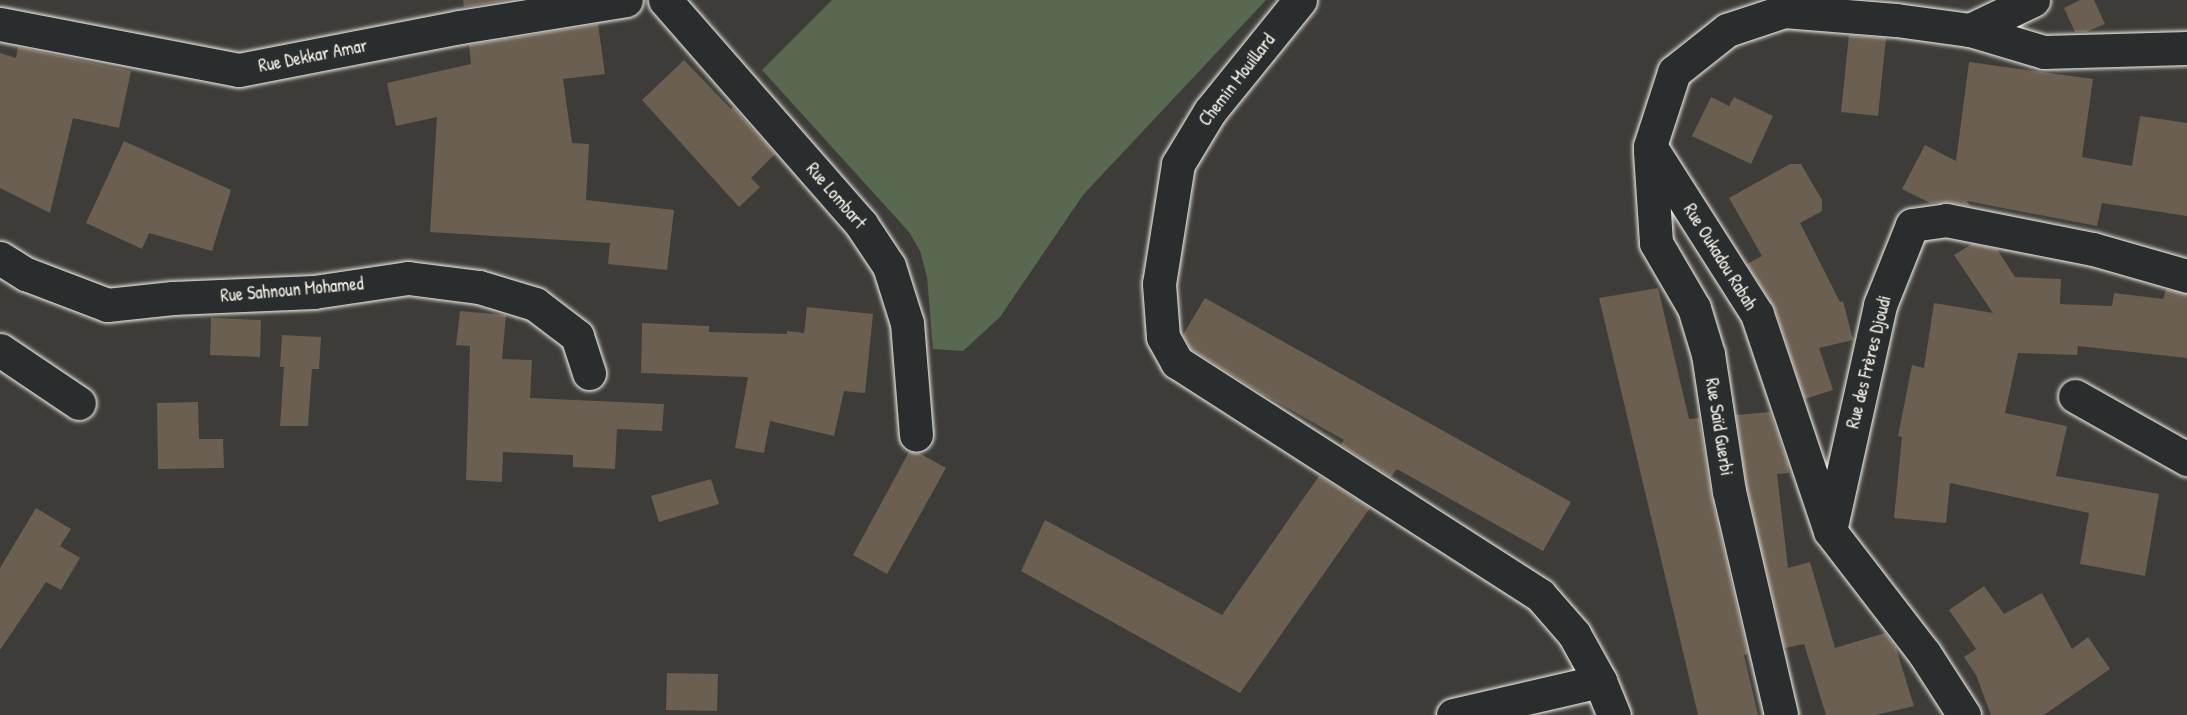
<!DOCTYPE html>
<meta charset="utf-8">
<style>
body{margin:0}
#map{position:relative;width:2187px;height:715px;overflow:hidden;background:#3d3c38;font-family:"Patrick Hand",sans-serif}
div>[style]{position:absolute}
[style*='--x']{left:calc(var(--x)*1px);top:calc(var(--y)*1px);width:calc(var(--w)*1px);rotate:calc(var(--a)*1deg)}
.green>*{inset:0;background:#586851}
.building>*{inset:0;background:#6a5f51}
.roads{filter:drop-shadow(0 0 2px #f4f1e8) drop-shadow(0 0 2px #f4f1e8)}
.minor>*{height:33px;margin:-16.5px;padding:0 16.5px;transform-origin:16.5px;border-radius:16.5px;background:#2a2d2e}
span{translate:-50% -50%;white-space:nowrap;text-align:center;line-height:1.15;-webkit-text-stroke:4.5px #2a2d2e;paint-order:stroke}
.street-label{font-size:18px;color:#f4f1e8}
</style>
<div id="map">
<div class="green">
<div style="clip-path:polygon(832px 0,1266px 0,1083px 195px,1000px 317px,963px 351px,933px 349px,927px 277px,920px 251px,909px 232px,762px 70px)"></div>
</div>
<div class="building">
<div style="clip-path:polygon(463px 0,509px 0,464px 7px)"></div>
<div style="clip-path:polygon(2080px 0,2094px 0,2105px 24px,2086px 32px,2075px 32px,2064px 8px)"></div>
<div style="clip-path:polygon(598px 24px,605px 74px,563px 79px,572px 143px,589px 144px,586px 200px,674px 210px,667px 270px,608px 264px,610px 243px,430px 232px,437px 117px,396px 126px,387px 83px,471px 64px,469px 45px)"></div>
<div style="clip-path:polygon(1849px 35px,1886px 38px,1878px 116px,1841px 112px)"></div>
<div style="clip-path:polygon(18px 47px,131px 71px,119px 128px,73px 118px,50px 213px,0 188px,0 53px,16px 58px)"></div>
<div style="clip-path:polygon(684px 60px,731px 109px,733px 107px,775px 154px,751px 178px,760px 187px,739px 207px,642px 100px)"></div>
<div style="clip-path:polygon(1969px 62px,2093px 79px,2082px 157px,2132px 166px,2140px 116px,2187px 123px,2187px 216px,2102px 203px,2097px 226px,1967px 201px,1970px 206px,1949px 202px,1930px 203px,1902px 189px,1925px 145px,1956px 161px)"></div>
<div style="clip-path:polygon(1711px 97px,1729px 106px,1734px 97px,1773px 116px,1751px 164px,1692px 136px)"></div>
<div style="clip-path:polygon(124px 141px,231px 190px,212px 251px,149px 233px,142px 249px,86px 223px)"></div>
<div style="clip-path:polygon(1790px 164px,1801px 164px,1822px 200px,1822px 211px,1800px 223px,1840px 302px,1843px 301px,1853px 340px,1819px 348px,1833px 390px,1805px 399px,1775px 308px,1747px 264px,1762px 256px,1729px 198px)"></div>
<div style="clip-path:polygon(1972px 244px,1997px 249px,2015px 277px,2061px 279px,2060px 304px,2112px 306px,2114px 293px,2163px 299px,2166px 289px,2187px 294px,2187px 358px,2078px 346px,2077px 355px,2018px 353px,2005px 413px,2067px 426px,2056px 476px,2159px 494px,2145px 576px,2080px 564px,2089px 513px,1950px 483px,1946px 523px,1894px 518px,1902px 437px,1898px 436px,1912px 365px,1924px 368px,1934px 303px,1993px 313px,1954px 255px)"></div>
<div style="clip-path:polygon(1658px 288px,1689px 419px,1699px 418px,1711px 495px,1748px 654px,1744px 655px,1758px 715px,1698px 715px,1599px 298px)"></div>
<div style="clip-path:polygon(1205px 298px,1571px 502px,1543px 551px,1397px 469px,1391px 477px,1341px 445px,1344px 440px,1261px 393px,1191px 349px,1183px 335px)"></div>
<div style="clip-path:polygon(807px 307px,873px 314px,865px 393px,844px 391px,834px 436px,770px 421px,764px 453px,735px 448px,748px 377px,641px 373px,642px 323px,709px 326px,709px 332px,787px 334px,787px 331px,804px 333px)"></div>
<div style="clip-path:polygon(460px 311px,506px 315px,502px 359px,532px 360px,530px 398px,664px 404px,662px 431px,617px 429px,615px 469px,573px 467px,573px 455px,503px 452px,502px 482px,466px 480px,470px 346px,456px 345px)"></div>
<div style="clip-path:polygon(211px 318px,261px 320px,260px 357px,210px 355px)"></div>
<div style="clip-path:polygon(282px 335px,321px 337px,319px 369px,312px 369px,308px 426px,280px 426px,284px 367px,280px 367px)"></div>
<div style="clip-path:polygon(198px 402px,199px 439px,223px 439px,224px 468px,158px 469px,157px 403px)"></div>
<div style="clip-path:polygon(1770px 412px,1788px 464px,1789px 473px,1777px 474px,1788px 568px,1810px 562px,1835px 648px,1885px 633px,1896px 648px,1914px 706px,1876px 715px,1826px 715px,1804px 644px,1785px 648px,1747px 487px,1736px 415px)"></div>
<div style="clip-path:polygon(909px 452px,919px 453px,946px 468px,887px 574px,853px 555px)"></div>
<div style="clip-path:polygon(1319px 476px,1370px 508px,1240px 693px,1021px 571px,1045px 520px,1222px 615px)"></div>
<div style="clip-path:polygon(711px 479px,719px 504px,659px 522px,651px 496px)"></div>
<div style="clip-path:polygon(36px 508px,71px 529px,60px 546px,80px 558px,61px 590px,46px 582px,0 650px,0 568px)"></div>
<div style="clip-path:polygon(1984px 586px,2004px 614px,2042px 593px,2072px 649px,2088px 637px,2110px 669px,2044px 715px,1991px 715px,1976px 675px,1964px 657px,1976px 649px,1949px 610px)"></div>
<div style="clip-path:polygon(667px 673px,718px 674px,717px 711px,666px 710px)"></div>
</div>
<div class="roads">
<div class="minor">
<div style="--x:665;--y:0;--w:298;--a:48.8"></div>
<div style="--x:861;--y:224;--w:50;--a:56.3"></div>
<div style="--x:889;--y:266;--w:60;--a:72.5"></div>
<div style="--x:907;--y:323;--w:112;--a:85.4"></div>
<div style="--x:1300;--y:0;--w:143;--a:129"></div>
<div style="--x:1210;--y:111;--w:62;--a:121.1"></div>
<div style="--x:1178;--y:164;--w:121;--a:99"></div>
<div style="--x:1159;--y:284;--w:53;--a:85.7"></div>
<div style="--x:1163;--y:337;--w:29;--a:61"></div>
<div style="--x:1177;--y:362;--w:431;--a:32.7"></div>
<div style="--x:1540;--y:595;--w:52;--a:48.9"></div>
<div style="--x:1574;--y:634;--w:54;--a:61"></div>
<div style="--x:1600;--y:681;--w:37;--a:68"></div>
<div style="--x:0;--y:24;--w:243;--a:10.9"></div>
<div style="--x:239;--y:70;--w:225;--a:-11"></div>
<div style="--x:460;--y:27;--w:168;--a:-9.2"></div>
<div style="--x:1970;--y:30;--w:70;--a:-25.5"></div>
<div style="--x:1650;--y:152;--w:91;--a:86.2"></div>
<div style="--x:1656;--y:243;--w:75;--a:59.7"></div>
<div style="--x:1694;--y:308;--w:48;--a:73.1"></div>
<div style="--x:1708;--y:354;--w:139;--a:81.3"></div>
<div style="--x:1729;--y:491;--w:230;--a:76.9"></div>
<div style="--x:0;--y:258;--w:31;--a:32"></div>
<div style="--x:26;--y:274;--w:87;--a:20.9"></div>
<div style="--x:107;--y:305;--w:66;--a:-6.1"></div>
<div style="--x:173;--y:298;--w:141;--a:-2.4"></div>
<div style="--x:314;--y:292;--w:95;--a:-8.5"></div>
<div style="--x:408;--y:278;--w:72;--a:7.2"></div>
<div style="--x:479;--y:287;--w:59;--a:16.9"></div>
<div style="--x:535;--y:304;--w:53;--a:37.3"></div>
<div style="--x:577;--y:336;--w:39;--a:72"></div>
<div style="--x:0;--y:350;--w:95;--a:33.9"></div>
<div style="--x:2075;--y:396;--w:129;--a:29.4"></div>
<div style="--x:1830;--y:531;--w:231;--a:-77.5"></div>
<div style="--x:1880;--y:305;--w:86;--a:-68.2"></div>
<div style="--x:1912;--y:225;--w:34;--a:-8"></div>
<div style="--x:1946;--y:220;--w:150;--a:11.2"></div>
<div style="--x:2093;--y:249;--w:98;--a:16"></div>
<div style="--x:1453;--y:715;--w:151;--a:-13"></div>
<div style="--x:1964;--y:715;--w:74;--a:-122.8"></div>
<div style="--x:1924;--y:653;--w:154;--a:-127.6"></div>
<div style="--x:1830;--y:531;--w:229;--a:-108.6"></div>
<div style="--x:1757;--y:314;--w:199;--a:-122.5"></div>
<div style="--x:1650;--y:146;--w:78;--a:-72"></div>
<div style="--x:1674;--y:72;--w:68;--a:-38.4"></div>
<div style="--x:1727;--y:30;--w:60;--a:-18.4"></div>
<div style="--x:1784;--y:11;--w:112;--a:4.6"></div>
<div style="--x:1896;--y:20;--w:75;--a:7.7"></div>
<div style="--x:1970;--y:30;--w:77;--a:16.6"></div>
<div style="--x:2044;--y:52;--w:143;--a:-1.6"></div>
</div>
</div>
<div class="street-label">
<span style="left:313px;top:56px;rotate:-11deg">Rue Dekkar Amar</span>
<span style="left:1237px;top:80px;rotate:-52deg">Chemin Mouillard</span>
<span style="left:836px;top:196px;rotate:49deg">Rue Lombart</span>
<span style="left:1720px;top:257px;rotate:58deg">Rue Oukadou Rabah</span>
<span style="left:292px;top:290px;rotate:-5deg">Rue Sahnoun Mohamed</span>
<span style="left:1869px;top:362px;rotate:-76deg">Rue des Frères Djoudi</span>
<span style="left:1719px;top:427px;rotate:81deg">Rue Saïd Guerbi</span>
</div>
</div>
